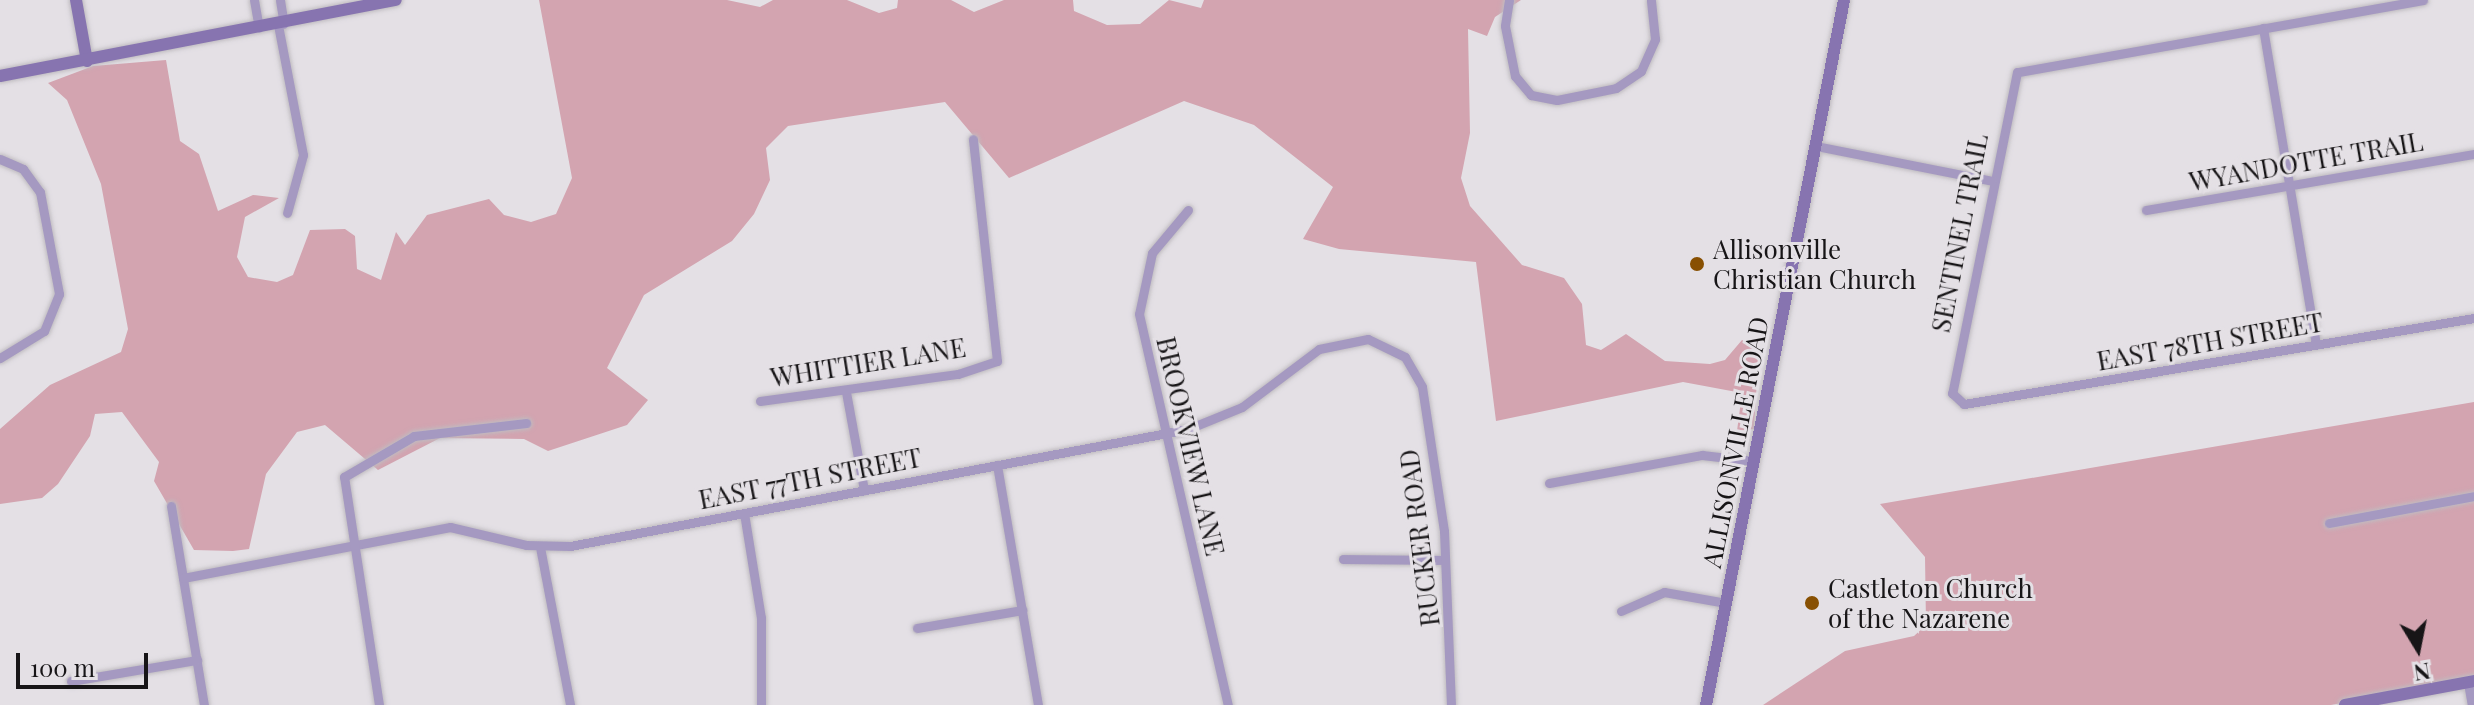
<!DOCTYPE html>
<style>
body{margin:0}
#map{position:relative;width:2474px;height:705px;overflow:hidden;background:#e4e0e5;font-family:"Playfair Display",serif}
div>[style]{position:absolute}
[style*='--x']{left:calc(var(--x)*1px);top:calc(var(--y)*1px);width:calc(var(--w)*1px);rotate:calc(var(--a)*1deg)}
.green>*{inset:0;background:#d3a4b0}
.roads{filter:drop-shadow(0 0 2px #bfbbc0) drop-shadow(0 0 2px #bfbbc0)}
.street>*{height:9px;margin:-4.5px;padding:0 4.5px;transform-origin:4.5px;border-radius:4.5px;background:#a599c1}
.secondary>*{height:12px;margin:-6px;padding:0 6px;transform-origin:6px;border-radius:6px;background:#8774b0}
.dots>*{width:22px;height:22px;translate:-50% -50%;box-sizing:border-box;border:4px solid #e4e0e5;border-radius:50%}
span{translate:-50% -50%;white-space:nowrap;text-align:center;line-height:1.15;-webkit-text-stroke:6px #e4e0e5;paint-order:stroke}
.street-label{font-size:26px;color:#171517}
.poi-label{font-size:26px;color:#171517}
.left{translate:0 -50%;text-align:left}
.north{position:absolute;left:2378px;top:609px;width:80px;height:80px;-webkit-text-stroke:6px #e4e0e5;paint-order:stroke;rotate:170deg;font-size:22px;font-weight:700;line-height:32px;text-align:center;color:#171517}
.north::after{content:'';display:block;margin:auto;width:28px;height:36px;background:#171517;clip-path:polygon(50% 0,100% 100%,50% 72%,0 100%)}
.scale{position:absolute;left:16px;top:653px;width:132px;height:36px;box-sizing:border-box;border:4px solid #171517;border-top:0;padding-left:10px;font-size:24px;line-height:28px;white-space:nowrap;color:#171517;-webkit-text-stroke:6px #e4e0e5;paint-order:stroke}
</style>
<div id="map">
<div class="green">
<div style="clip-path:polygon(539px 0,727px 0,760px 7px,773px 0,847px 0,879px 13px,897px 8px,898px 0,951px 0,974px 12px,1004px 0,1073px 0,1074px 11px,1107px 25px,1140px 24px,1169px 0,1201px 8px,1204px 0,1521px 0,1495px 17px,1487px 36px,1468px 29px,1470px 133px,1461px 178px,1470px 206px,1522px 265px,1564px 278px,1582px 304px,1586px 345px,1601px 350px,1626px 334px,1665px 361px,1710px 364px,1725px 360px,1742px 340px,1759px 347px,1754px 429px,1737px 431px,1742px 393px,1683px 382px,1496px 421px,1476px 262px,1339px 249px,1303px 239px,1333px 187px,1254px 125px,1184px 101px,1009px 178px,945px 102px,788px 126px,766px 148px,770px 180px,754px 214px,732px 241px,644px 295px,607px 368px,648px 400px,627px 425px,548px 451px,524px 439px,440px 438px,378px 470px,325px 425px,297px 432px,266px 474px,249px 549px,233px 551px,194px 550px,154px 481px,159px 462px,122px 412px,95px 414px,90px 436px,58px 484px,42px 498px,0 504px,0 429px,50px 385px,121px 352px,128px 329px,101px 184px,67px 100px,48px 83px,93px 66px,166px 60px,180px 141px,199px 154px,218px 211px,253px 195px,279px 198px,245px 217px,237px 257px,248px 277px,277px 282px,293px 275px,310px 230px,345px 229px,355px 236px,357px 269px,381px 280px,396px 232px,405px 245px,427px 215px,489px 199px,504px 215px,531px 222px,556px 214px,572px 178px)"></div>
<div style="clip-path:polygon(2474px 402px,2474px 679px,2331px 705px,1763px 705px,1845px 651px,1914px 636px,1926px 625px,1925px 557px,1880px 504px)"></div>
</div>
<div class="roads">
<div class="street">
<div style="--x:254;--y:0;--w:28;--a:80"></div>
<div style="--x:280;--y:0;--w:24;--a:81"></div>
<div style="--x:1509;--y:0;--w:26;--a:99"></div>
<div style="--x:1505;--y:26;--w:51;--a:78.7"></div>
<div style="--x:1515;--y:76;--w:25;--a:50"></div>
<div style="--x:1531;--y:95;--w:26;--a:11"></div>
<div style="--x:1557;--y:100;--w:60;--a:-11.5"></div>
<div style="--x:1616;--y:88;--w:30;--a:-34"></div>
<div style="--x:1641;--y:71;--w:35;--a:-66"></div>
<div style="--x:1655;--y:39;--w:39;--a:-96"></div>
<div style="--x:2423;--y:0;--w:412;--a:169.9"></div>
<div style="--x:2017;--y:72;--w:328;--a:101.4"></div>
<div style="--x:1952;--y:393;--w:16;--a:43"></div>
<div style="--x:1964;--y:404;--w:517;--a:-9.57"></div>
<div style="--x:278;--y:25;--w:132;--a:79.1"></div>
<div style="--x:303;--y:155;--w:60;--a:105.4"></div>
<div style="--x:2263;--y:28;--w:321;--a:80.5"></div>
<div style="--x:1816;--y:146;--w:179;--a:11.2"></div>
<div style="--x:0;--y:159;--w:25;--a:23"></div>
<div style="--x:23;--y:169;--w:29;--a:54"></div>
<div style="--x:40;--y:192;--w:104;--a:79.4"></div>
<div style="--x:59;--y:294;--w:40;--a:112"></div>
<div style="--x:44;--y:331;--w:52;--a:148.5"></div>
<div style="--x:1188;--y:210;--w:56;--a:129.9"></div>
<div style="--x:1152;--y:253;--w:62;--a:102"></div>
<div style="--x:1139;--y:314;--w:401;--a:77.2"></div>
<div style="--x:2146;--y:210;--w:333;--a:-9.7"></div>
<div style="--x:846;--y:392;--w:100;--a:79.6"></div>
<div style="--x:760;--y:401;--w:200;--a:-7.8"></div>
<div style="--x:958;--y:374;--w:41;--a:-18.4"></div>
<div style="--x:997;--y:361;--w:223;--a:-96.2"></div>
<div style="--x:997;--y:465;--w:243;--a:80.3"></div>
<div style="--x:1549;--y:483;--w:156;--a:-10.4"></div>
<div style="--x:1702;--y:455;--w:52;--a:6.6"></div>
<div style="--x:171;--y:506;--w:202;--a:80.6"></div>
<div style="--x:744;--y:513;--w:106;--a:80.8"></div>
<div style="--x:761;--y:618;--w:87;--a:90"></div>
<div style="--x:2329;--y:523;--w:147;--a:-10.5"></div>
<div style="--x:540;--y:547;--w:161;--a:79.2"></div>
<div style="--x:1343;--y:559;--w:102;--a:0.6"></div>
<div style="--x:183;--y:578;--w:272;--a:-10.8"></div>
<div style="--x:450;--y:527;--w:78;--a:13.3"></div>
<div style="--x:526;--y:545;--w:44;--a:1.3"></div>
<div style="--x:570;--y:546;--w:629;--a:-10.72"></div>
<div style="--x:1188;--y:429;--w:58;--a:-22.2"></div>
<div style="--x:1242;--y:407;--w:96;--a:-37"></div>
<div style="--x:1319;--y:349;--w:50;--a:-11.5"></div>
<div style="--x:1368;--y:339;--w:41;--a:25.9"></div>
<div style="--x:1405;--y:357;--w:34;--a:60"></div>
<div style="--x:1422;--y:387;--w:146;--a:81.3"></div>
<div style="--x:1444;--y:531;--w:174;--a:87.7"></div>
<div style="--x:1621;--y:611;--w:47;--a:-23.8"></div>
<div style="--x:1664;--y:592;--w:63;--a:10.1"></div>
<div style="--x:917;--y:628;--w:107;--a:-9.7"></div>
<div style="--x:71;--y:681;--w:128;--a:-9.5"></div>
<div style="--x:2468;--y:683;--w:22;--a:80"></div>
<div style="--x:379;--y:705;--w:231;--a:-98.7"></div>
<div style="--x:344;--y:477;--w:81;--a:-30.4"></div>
<div style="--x:414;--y:436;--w:113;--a:-6.6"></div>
</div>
<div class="secondary">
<div style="--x:76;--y:0;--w:62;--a:79.8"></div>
<div style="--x:0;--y:76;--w:403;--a:-10.9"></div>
<div style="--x:1706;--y:705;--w:718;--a:-78.92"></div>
<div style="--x:2345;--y:705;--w:131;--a:-10.5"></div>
</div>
</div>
<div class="dots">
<div style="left:1697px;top:264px;background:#885002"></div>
<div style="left:1812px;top:603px;background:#885002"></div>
</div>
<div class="street-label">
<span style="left:2306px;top:161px;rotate:-10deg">WYANDOTTE TRAIL</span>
<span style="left:1959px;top:233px;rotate:-79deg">SENTINEL TRAIL</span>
<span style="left:2210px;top:341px;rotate:-10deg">EAST 78TH STREET</span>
<span style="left:868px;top:362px;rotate:-9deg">WHITTIER LANE</span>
<span style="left:1735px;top:442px;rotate:-79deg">ALLISONVILLE ROAD</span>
<span style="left:1191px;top:446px;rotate:77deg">BROOKVIEW LANE</span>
<span style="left:810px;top:478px;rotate:-11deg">EAST 77TH STREET</span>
<span style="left:1419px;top:538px;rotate:-97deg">RUCKER ROAD</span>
</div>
<div class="poi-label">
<span class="left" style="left:1713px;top:264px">Allisonville<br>Christian Church</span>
<span class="left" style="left:1828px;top:603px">Castleton Church<br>of the Nazarene</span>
</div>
<div class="north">N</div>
<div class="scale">100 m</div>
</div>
